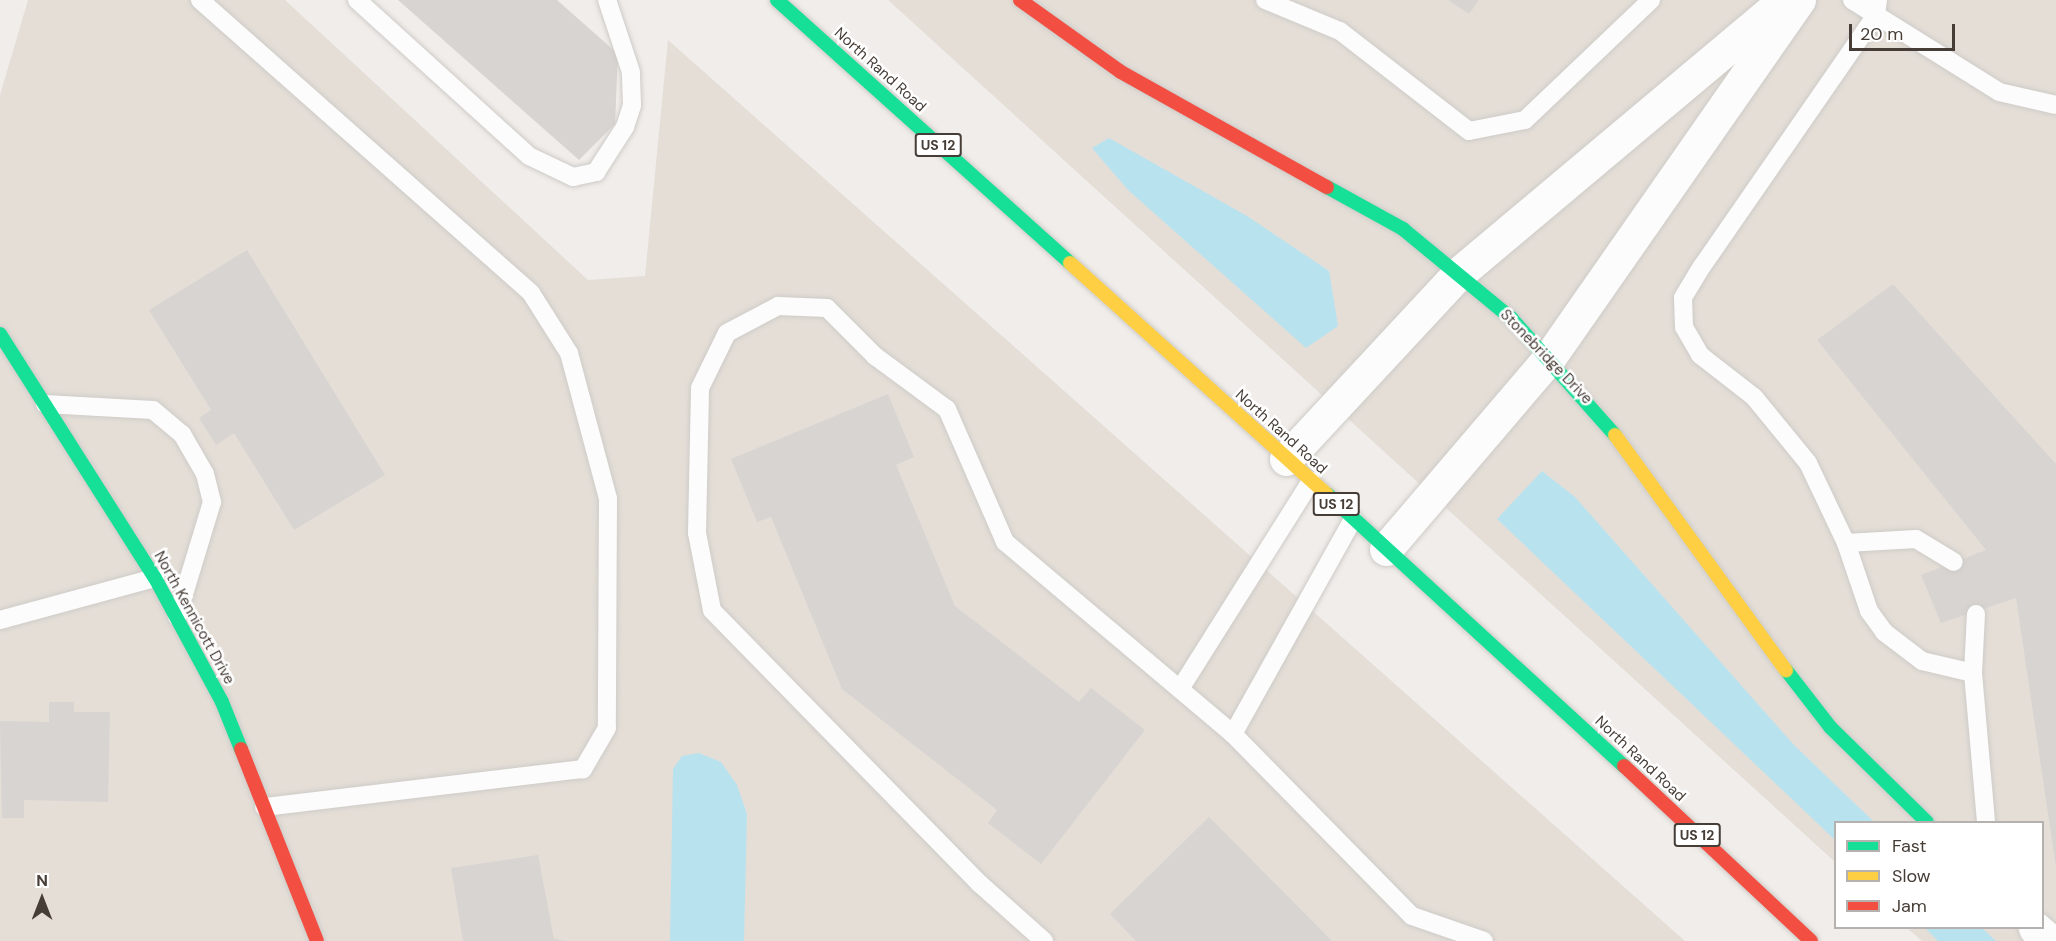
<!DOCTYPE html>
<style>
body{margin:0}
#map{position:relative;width:2056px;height:941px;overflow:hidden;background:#f0edea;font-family:"DM Sans",sans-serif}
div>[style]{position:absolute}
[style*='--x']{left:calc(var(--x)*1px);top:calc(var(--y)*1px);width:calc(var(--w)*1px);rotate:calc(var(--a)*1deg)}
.residential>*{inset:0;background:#e4ded7}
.water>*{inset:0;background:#b9e2ef}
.building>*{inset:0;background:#d8d4d1}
.roads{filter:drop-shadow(0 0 2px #cecbc7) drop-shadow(0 0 2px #cecbc7)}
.lane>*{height:18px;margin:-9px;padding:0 9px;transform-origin:9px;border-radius:9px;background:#fdfcfc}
.street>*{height:33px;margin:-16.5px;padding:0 16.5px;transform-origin:16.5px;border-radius:16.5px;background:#fdfcfc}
.fast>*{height:14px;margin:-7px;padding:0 7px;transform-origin:7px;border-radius:7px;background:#16e098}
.slow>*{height:14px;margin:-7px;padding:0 7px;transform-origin:7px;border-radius:7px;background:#ffcf43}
.jam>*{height:14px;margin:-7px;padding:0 7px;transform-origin:7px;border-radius:7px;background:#f24e42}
span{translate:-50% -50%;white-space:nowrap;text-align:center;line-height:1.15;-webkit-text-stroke:5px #fff;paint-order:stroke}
.shield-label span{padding:2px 4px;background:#fff;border:2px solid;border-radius:4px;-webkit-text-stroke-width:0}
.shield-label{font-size:14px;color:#463d36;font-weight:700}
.street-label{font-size:15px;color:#463d36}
.legend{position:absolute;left:1834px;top:821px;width:210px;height:108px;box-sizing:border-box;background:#fff;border:2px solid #b5b1af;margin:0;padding:8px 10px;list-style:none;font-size:18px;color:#463d36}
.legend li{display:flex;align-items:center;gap:12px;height:30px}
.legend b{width:30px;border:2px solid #b5b1af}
.north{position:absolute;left:12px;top:869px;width:60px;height:60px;-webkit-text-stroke:4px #fff;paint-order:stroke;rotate:0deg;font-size:16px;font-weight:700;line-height:24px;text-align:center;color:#463d36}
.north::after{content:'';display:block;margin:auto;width:21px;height:27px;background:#463d36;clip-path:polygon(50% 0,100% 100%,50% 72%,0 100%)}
.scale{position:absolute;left:1849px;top:24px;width:106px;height:27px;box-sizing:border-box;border:3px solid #463d36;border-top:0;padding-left:8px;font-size:18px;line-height:21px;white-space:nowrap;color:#463d36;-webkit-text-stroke:4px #fff;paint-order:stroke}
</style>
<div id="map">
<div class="residential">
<div style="clip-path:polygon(28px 0,285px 0,588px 280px,645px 276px,668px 40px,1685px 941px,0 941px,0 95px)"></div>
<div style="clip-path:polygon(888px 0,2056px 0,2056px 941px,1922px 941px,1907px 928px,2042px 928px,2042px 822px,1836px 822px,1835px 862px)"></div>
</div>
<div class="water">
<div style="clip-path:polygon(1109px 138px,1247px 216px,1329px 271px,1338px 326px,1306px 348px,1128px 190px,1092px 148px)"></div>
<div style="clip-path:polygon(1542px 471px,1575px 497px,1794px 745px,1874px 822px,1836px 822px,1835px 840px,1497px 519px)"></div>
<div style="clip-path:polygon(699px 753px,721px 762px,737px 785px,747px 814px,744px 941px,670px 941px,673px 769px,682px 756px)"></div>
<div style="clip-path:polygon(1925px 928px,1982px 928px,1996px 941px,1938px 941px)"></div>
</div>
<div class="building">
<div style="clip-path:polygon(398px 0,557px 0,618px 54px,615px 124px,579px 160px)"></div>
<div style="clip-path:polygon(1448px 0,1479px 0,1469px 14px)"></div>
<div style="clip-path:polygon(247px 250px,385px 475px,294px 530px,234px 433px,216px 445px,199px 418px,211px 410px,149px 310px)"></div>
<div style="clip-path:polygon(1893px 284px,2056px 464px,2056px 867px,2016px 598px,1941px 623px,1921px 575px,1986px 550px,1817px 340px)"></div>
<div style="clip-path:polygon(888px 394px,914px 457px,896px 465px,955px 606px,1079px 702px,1091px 688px,1145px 730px,1041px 864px,988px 823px,997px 810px,842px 689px,771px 517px,757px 522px,731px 459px)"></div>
<div style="clip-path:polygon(49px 702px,74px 702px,74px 712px,110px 712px,108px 802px,24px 800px,24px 818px,2px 818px,0 721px,49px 722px)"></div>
<div style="clip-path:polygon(1209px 817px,1332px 941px,1136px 941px,1110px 914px)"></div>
<div style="clip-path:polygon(538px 855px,554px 939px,566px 941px,463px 941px,451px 868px)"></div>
</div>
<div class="roads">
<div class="lane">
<div style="--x:200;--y:0;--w:442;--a:41.5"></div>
<div style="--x:531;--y:293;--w:71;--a:57.7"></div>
<div style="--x:569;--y:353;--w:151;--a:75"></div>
<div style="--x:608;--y:499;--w:229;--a:90.3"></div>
<div style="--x:607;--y:728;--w:48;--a:120.3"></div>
<div style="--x:583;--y:769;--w:321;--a:173.2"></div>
<div style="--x:357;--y:0;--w:232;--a:42.2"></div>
<div style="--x:529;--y:156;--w:49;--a:25.5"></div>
<div style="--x:573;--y:177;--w:24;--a:-12"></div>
<div style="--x:596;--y:172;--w:54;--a:-57.2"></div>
<div style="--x:625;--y:127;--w:23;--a:-72"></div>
<div style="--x:632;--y:105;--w:33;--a:-92"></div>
<div style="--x:631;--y:72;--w:76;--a:-108.4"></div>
<div style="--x:1265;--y:0;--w:81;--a:22.5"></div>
<div style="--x:1340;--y:31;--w:163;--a:37.8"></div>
<div style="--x:1469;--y:131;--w:57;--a:-11.1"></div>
<div style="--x:1525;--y:120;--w:174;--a:-43.6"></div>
<div style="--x:1852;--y:0;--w:173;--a:32"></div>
<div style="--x:1999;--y:92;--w:58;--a:12.8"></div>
<div style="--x:1878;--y:0;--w:15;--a:98"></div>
<div style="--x:1876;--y:15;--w:305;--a:124.7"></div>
<div style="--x:1702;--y:266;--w:37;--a:121"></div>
<div style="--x:1683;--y:298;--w:29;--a:88"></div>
<div style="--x:1684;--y:327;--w:32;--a:60"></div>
<div style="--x:1700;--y:355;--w:68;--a:37.9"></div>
<div style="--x:1754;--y:397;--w:85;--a:50.7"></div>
<div style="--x:1808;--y:463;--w:89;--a:64.6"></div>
<div style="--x:1846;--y:543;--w:72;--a:71.3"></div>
<div style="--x:1869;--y:611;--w:26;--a:54"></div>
<div style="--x:1884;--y:632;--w:48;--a:37.3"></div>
<div style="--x:1922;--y:661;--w:52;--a:13.2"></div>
<div style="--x:1973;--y:673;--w:150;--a:85"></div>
<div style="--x:45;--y:404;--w:108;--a:3.2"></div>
<div style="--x:153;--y:410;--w:38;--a:40"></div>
<div style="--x:182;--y:434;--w:46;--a:60.1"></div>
<div style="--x:205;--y:474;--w:29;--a:76"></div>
<div style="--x:212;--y:502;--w:120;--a:106.9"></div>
<div style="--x:1846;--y:543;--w:70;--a:-3.3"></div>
<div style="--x:1916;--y:539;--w:44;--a:31.2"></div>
<div style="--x:0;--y:620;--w:161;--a:-15.2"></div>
<div style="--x:1973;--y:673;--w:59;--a:-87.1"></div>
<div style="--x:1180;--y:689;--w:246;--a:-57.8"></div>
<div style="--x:1233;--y:734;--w:246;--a:-60.8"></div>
<div style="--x:1044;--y:941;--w:86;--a:-138.3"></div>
<div style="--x:980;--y:884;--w:383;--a:-134.4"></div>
<div style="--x:712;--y:610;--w:78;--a:-101"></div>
<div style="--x:697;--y:533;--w:145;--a:-88.8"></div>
<div style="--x:700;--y:388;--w:61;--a:-63.9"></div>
<div style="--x:727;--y:333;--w:58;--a:-27.9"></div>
<div style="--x:778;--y:306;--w:49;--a:2.3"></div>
<div style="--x:827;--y:308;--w:68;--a:45"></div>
<div style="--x:875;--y:356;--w:89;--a:36.4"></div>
<div style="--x:947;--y:409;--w:145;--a:66.4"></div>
<div style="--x:1005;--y:542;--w:298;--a:40.1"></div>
<div style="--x:1233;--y:734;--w:255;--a:45.5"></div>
<div style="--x:1412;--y:916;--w:76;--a:19.1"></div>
</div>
<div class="street">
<div style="--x:1286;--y:459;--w:253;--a:-47.1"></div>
<div style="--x:1458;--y:274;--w:426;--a:-40"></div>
<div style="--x:1386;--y:549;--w:251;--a:-49.5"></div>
<div style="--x:1549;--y:358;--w:437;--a:-55.1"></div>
<div style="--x:2035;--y:928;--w:20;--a:41"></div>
</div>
<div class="fast">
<div style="--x:777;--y:0;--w:394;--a:41.9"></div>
<div style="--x:1327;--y:187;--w:87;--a:28.9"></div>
<div style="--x:1403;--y:229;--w:140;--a:39.5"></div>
<div style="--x:1511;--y:318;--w:157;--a:48.4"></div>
<div style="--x:0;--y:334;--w:289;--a:57.6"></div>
<div style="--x:155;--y:578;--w:141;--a:61.6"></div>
<div style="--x:222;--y:702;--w:51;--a:68"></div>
<div style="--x:1327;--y:494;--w:403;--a:42.5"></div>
<div style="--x:1786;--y:670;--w:73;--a:52.2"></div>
<div style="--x:1831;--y:728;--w:134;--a:44.4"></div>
</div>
<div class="slow">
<div style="--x:1070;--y:263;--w:346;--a:42"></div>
<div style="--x:1615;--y:435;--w:291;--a:54"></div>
</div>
<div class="jam">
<div style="--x:1020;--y:0;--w:124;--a:35.5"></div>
<div style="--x:1121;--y:72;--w:236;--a:29.2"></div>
<div style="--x:241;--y:749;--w:206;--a:68.4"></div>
<div style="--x:1624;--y:766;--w:256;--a:43.1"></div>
</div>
</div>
<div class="shield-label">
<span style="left:938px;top:145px">US 12</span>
<span style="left:1336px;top:504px">US 12</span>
<span style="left:1697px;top:835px">US 12</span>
</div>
<div class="street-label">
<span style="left:880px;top:70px;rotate:42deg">North Rand Road</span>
<span style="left:1546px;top:357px;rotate:46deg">Stonebridge Drive</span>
<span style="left:1281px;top:432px;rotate:42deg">North Rand Road</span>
<span style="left:194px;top:618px;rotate:61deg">North Kennicott Drive</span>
<span style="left:1640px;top:759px;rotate:43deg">North Rand Road</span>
</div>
<ul class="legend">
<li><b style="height:8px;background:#16e098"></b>Fast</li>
<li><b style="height:8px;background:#ffcf43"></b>Slow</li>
<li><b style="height:8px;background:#f24e42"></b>Jam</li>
</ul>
<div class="north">N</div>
<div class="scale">20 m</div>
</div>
